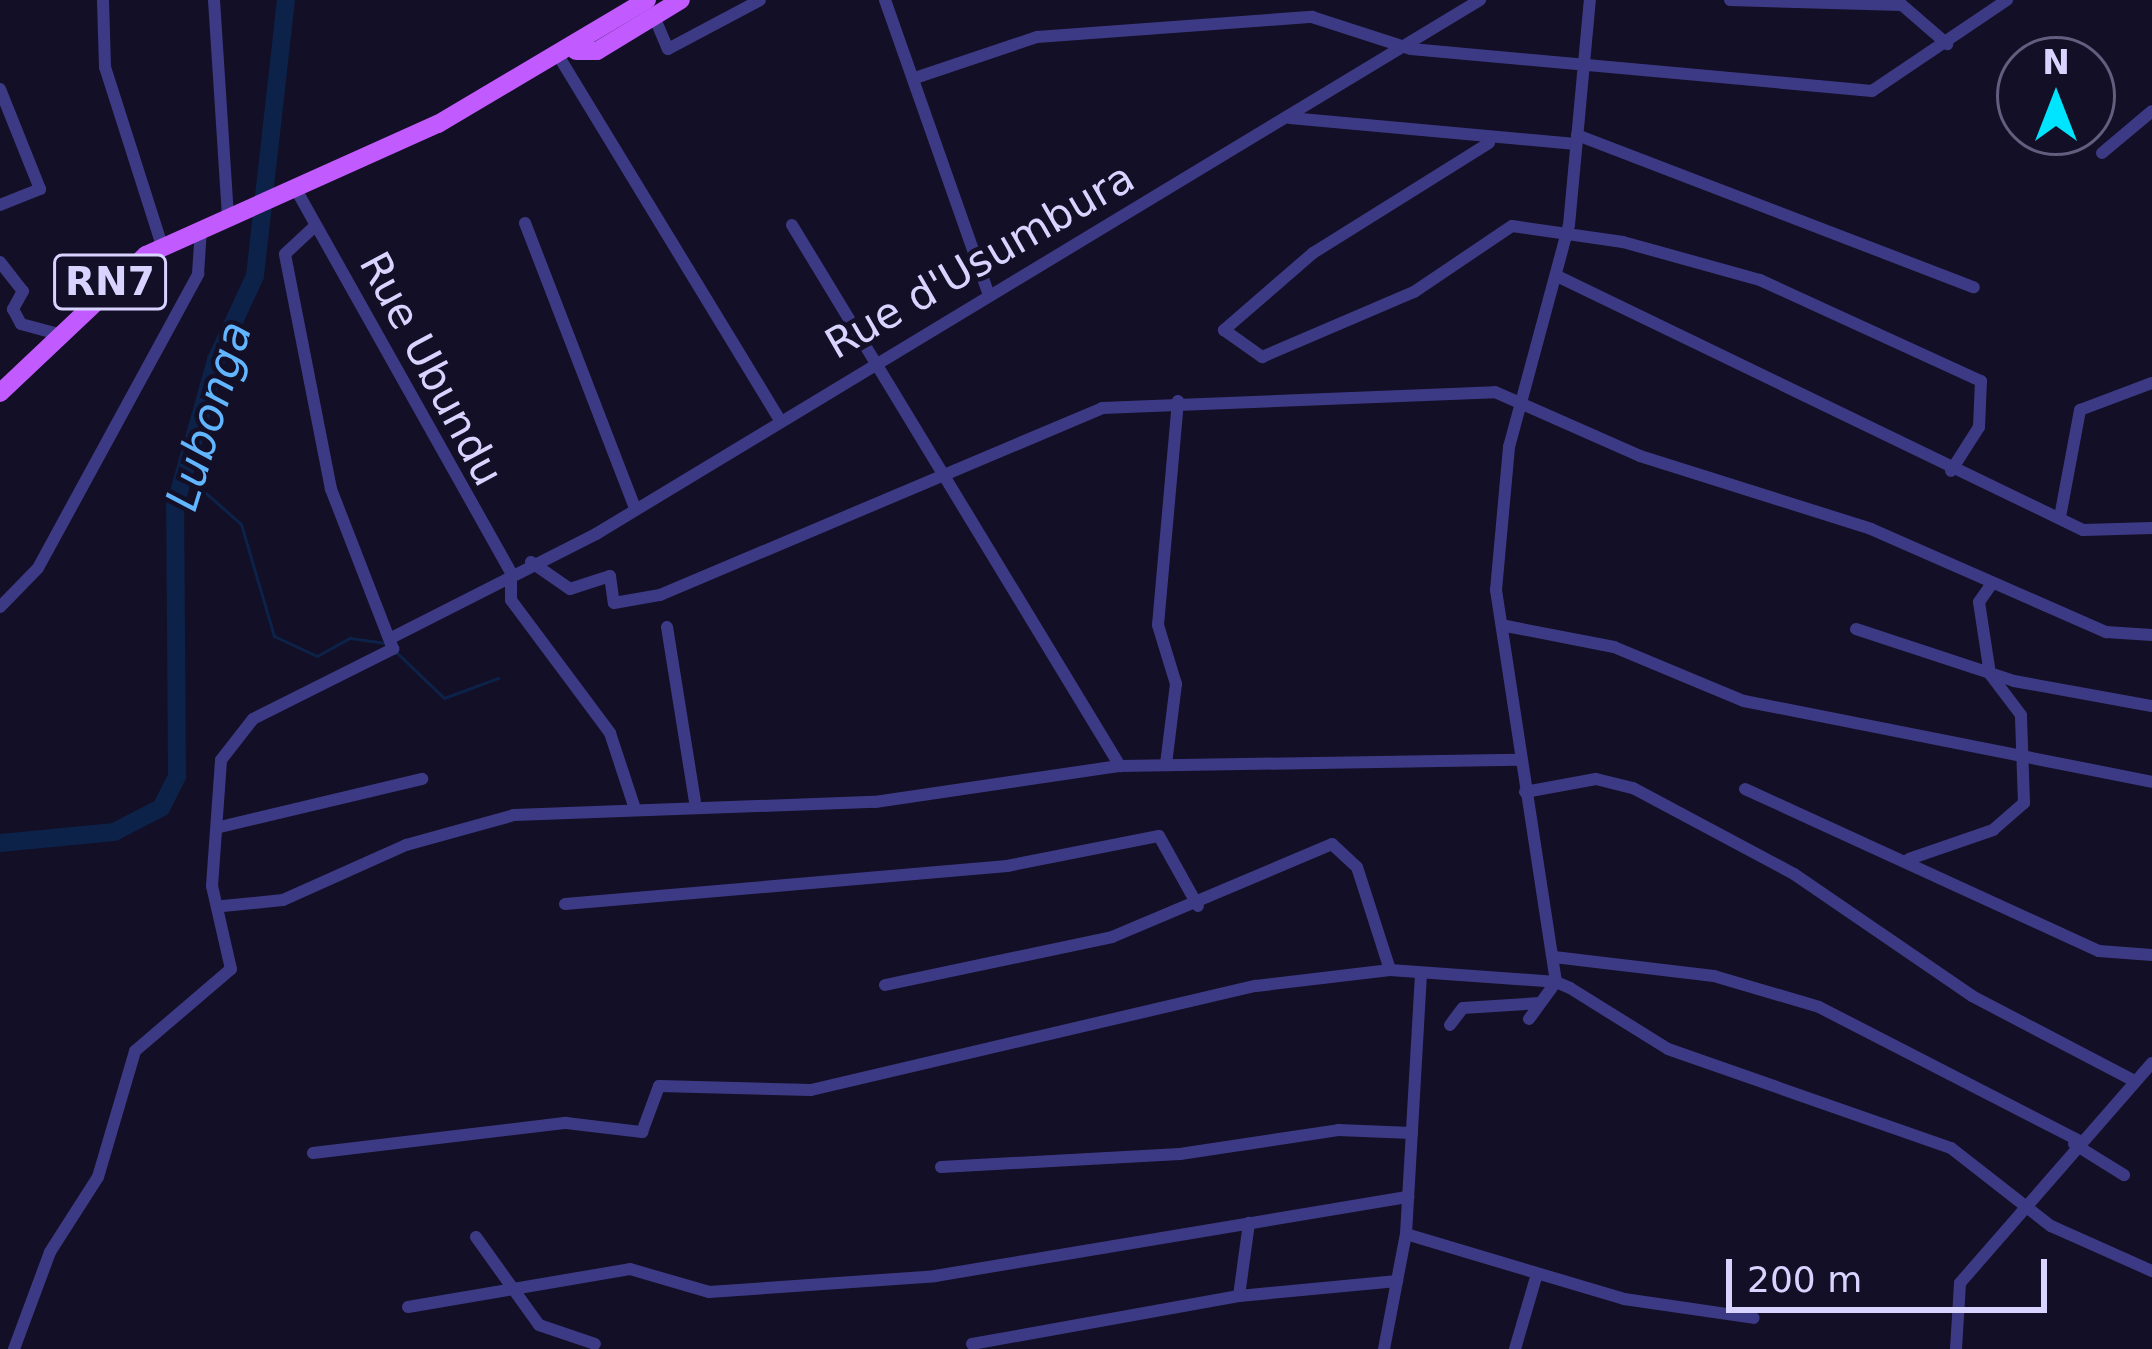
<!DOCTYPE html>
<style>
body{margin:0}
#map{position:relative;width:2152px;height:1349px;overflow:hidden;background:#130f26;font-family:"DejaVu Sans",sans-serif}
div>[style]{position:absolute}
[style*='--x']{left:calc(var(--x)*1px);top:calc(var(--y)*1px);width:calc(var(--w)*1px);rotate:calc(var(--a)*1deg)}
.stream>*{height:3px;margin:-1.5px;padding:0 1.5px;transform-origin:1.5px;border-radius:1.5px;background:#0c2248}
.river>*{height:18px;margin:-9px;padding:0 9px;transform-origin:9px;border-radius:9px;background:#0c2248}
.street>*{height:12px;margin:-6px;padding:0 6px;transform-origin:6px;border-radius:6px;background:#3d3a85}
.primary>*{height:18px;margin:-9px;padding:0 9px;transform-origin:9px;border-radius:9px;background:#c25bff}
span{translate:-50% -50%;white-space:nowrap;text-align:center;line-height:1.15;-webkit-text-stroke:9px #130f26;paint-order:stroke}
.shield-label span{padding:3px 9px;background:#130f26;border:3px solid;border-radius:9px;-webkit-text-stroke-width:0}
.shield-label{font-size:39px;color:#d9d4ff;font-weight:700}
.street-label{font-size:42px;color:#d9d4ff}
.water-label{font-size:45px;color:#62b6ff;font-style:italic}
.north{position:absolute;left:1996px;top:36px;width:120px;height:120px;box-sizing:border-box;background:#130f26;border:3px solid #625e7d;border-radius:50%;rotate:0deg;font-size:33px;font-weight:700;line-height:48px;text-align:center;color:#d9d4ff}
.north::after{content:'';display:block;margin:auto;width:42px;height:54px;background:#00e5ff;clip-path:polygon(50% 0,100% 100%,50% 72%,0 100%)}
.scale{position:absolute;left:1726px;top:1259px;width:321px;height:54px;box-sizing:border-box;border:6px solid #d9d4ff;border-top:0;padding-left:15px;font-size:36px;line-height:42px;white-space:nowrap;color:#d9d4ff;-webkit-text-stroke:9px #130f26;paint-order:stroke}
</style>
<div id="map">
<div class="stream">
<div style="--x:183;--y:473;--w:77;--a:41.3"></div>
<div style="--x:241;--y:524;--w:117;--a:73.6"></div>
<div style="--x:274;--y:636;--w:47;--a:24.9"></div>
<div style="--x:317;--y:656;--w:38;--a:-29"></div>
<div style="--x:350;--y:638;--w:34;--a:8"></div>
<div style="--x:396;--y:652;--w:66;--a:43.8"></div>
<div style="--x:444;--y:698;--w:58;--a:-20.3"></div>
</div>
<div class="river">
<div style="--x:0;--y:843;--w:115;--a:-5.5"></div>
<div style="--x:114;--y:832;--w:53;--a:-27.1"></div>
<div style="--x:161;--y:808;--w:36;--a:-63"></div>
<div style="--x:177;--y:776;--w:270;--a:-90.4"></div>
<div style="--x:175;--y:506;--w:152;--a:-74.3"></div>
<div style="--x:216;--y:360;--w:93;--a:-65.1"></div>
<div style="--x:255;--y:276;--w:278;--a:-83.6"></div>
</div>
<div class="street">
<div style="--x:103;--y:0;--w:67;--a:88.3"></div>
<div style="--x:105;--y:67;--w:188;--a:72.3"></div>
<div style="--x:214;--y:0;--w:218;--a:86.3"></div>
<div style="--x:885;--y:0;--w:313;--a:70.6"></div>
<div style="--x:1730;--y:0;--w:172;--a:1.7"></div>
<div style="--x:1902;--y:5;--w:60;--a:40.9"></div>
<div style="--x:653;--y:14;--w:38;--a:67"></div>
<div style="--x:668;--y:49;--w:104;--a:-28"></div>
<div style="--x:561;--y:60;--w:419;--a:58.7"></div>
<div style="--x:915;--y:78;--w:129;--a:-18.6"></div>
<div style="--x:1037;--y:37;--w:276;--a:-4.2"></div>
<div style="--x:1312;--y:17;--w:104;--a:17.9"></div>
<div style="--x:1411;--y:49;--w:463;--a:5.2"></div>
<div style="--x:1872;--y:91;--w:163;--a:-34"></div>
<div style="--x:0;--y:89;--w:108;--a:68.2"></div>
<div style="--x:40;--y:189;--w:43;--a:158.2"></div>
<div style="--x:1290;--y:118;--w:287;--a:5.2"></div>
<div style="--x:1577;--y:135;--w:425;--a:21"></div>
<div style="--x:1489;--y:143;--w:208;--a:148"></div>
<div style="--x:1313;--y:253;--w:118;--a:139.1"></div>
<div style="--x:1224;--y:330;--w:47;--a:35.4"></div>
<div style="--x:1262;--y:357;--w:165;--a:-23.2"></div>
<div style="--x:1414;--y:292;--w:118;--a:-34"></div>
<div style="--x:1512;--y:226;--w:112;--a:8.2"></div>
<div style="--x:1623;--y:242;--w:142;--a:15.5"></div>
<div style="--x:1760;--y:280;--w:243;--a:24.6"></div>
<div style="--x:1981;--y:381;--w:46;--a:92.5"></div>
<div style="--x:1979;--y:427;--w:52;--a:122.5"></div>
<div style="--x:2102;--y:153;--w:65;--a:-40"></div>
<div style="--x:298;--y:193;--w:436;--a:60.7"></div>
<div style="--x:525;--y:223;--w:302;--a:68.9"></div>
<div style="--x:792;--y:225;--w:633;--a:58.77"></div>
<div style="--x:0;--y:262;--w:37;--a:52"></div>
<div style="--x:23;--y:291;--w:21;--a:119"></div>
<div style="--x:13;--y:309;--w:17;--a:62"></div>
<div style="--x:21;--y:324;--w:39;--a:15"></div>
<div style="--x:1557;--y:276;--w:584;--a:25.78"></div>
<div style="--x:2083;--y:530;--w:69;--a:-1.7"></div>
<div style="--x:2060;--y:517;--w:109;--a:-79.4"></div>
<div style="--x:2080;--y:410;--w:77;--a:-20.6"></div>
<div style="--x:531;--y:562;--w:47;--a:34.7"></div>
<div style="--x:570;--y:589;--w:42;--a:-18"></div>
<div style="--x:610;--y:576;--w:27;--a:82"></div>
<div style="--x:614;--y:603;--w:47;--a:-9.9"></div>
<div style="--x:660;--y:595;--w:480;--a:-22.9"></div>
<div style="--x:1102;--y:408;--w:393;--a:-2.3"></div>
<div style="--x:1495;--y:392;--w:158;--a:23.8"></div>
<div style="--x:1640;--y:456;--w:242;--a:17.5"></div>
<div style="--x:1871;--y:529;--w:257;--a:23.7"></div>
<div style="--x:2106;--y:632;--w:46;--a:3.7"></div>
<div style="--x:511;--y:573;--w:27;--a:90"></div>
<div style="--x:511;--y:600;--w:166;--a:53.3"></div>
<div style="--x:610;--y:733;--w:80;--a:71.8"></div>
<div style="--x:0;--y:607;--w:54;--a:-45.7"></div>
<div style="--x:38;--y:568;--w:335;--a:-61.4"></div>
<div style="--x:198;--y:274;--w:45;--a:-86.2"></div>
<div style="--x:1506;--y:626;--w:110;--a:11"></div>
<div style="--x:1614;--y:647;--w:141;--a:22.6"></div>
<div style="--x:1744;--y:701;--w:416;--a:11.2"></div>
<div style="--x:667;--y:627;--w:176;--a:80.9"></div>
<div style="--x:1856;--y:629;--w:166;--a:18.2"></div>
<div style="--x:2014;--y:681;--w:140;--a:10.3"></div>
<div style="--x:393;--y:637;--w:228;--a:-26.9"></div>
<div style="--x:596;--y:534;--w:1033;--a:-31.14"></div>
<div style="--x:1166;--y:764;--w:81;--a:-82.9"></div>
<div style="--x:1176;--y:684;--w:62;--a:-107"></div>
<div style="--x:1158;--y:625;--w:225;--a:-84.9"></div>
<div style="--x:1745;--y:789;--w:389;--a:24.6"></div>
<div style="--x:2099;--y:951;--w:53;--a:4.3"></div>
<div style="--x:1525;--y:792;--w:72;--a:-10.4"></div>
<div style="--x:1596;--y:779;--w:38;--a:14"></div>
<div style="--x:1633;--y:788;--w:183;--a:28.1"></div>
<div style="--x:1794;--y:874;--w:216;--a:34.4"></div>
<div style="--x:1972;--y:996;--w:182;--a:27.6"></div>
<div style="--x:220;--y:827;--w:208;--a:-13.4"></div>
<div style="--x:1909;--y:859;--w:89;--a:-19"></div>
<div style="--x:1993;--y:830;--w:41;--a:-41.1"></div>
<div style="--x:2024;--y:803;--w:88;--a:-92"></div>
<div style="--x:2021;--y:715;--w:51;--a:-127.1"></div>
<div style="--x:1990;--y:674;--w:73;--a:-98.7"></div>
<div style="--x:1979;--y:602;--w:21;--a:-55"></div>
<div style="--x:565;--y:904;--w:444;--a:-4.9"></div>
<div style="--x:1007;--y:866;--w:155;--a:-11.2"></div>
<div style="--x:1159;--y:836;--w:80;--a:60.9"></div>
<div style="--x:223;--y:906;--w:60;--a:-5.7"></div>
<div style="--x:283;--y:900;--w:135;--a:-24.1"></div>
<div style="--x:406;--y:845;--w:112;--a:-15.5"></div>
<div style="--x:514;--y:815;--w:361;--a:-2.1"></div>
<div style="--x:875;--y:802;--w:248;--a:-8.4"></div>
<div style="--x:1120;--y:766;--w:398;--a:-0.9"></div>
<div style="--x:1554;--y:957;--w:161;--a:6.8"></div>
<div style="--x:1714;--y:976;--w:109;--a:16.4"></div>
<div style="--x:1819;--y:1007;--w:291;--a:27.2"></div>
<div style="--x:885;--y:985;--w:232;--a:-11.9"></div>
<div style="--x:1112;--y:937;--w:239;--a:-22.9"></div>
<div style="--x:1332;--y:844;--w:34;--a:43"></div>
<div style="--x:1357;--y:867;--w:108;--a:72.2"></div>
<div style="--x:1529;--y:1019;--w:46;--a:-53.9"></div>
<div style="--x:1556;--y:982;--w:15;--a:23"></div>
<div style="--x:1570;--y:988;--w:115;--a:31.9"></div>
<div style="--x:1668;--y:1049;--w:300;--a:19.3"></div>
<div style="--x:1951;--y:1148;--w:127;--a:38"></div>
<div style="--x:2051;--y:1226;--w:111;--a:24"></div>
<div style="--x:1450;--y:1025;--w:21;--a:-53"></div>
<div style="--x:1463;--y:1008;--w:77;--a:-3.7"></div>
<div style="--x:2074;--y:1144;--w:59;--a:31.8"></div>
<div style="--x:313;--y:1153;--w:255;--a:-6.8"></div>
<div style="--x:566;--y:1123;--w:77;--a:6.8"></div>
<div style="--x:642;--y:1132;--w:49;--a:-69.7"></div>
<div style="--x:659;--y:1086;--w:152;--a:1.5"></div>
<div style="--x:811;--y:1090;--w:457;--a:-13.2"></div>
<div style="--x:1256;--y:986;--w:135;--a:-6.8"></div>
<div style="--x:1390;--y:970;--w:166;--a:4.1"></div>
<div style="--x:1556;--y:982;--w:397;--a:-98.7"></div>
<div style="--x:1496;--y:590;--w:144;--a:-84.8"></div>
<div style="--x:1509;--y:447;--w:230;--a:-74.9"></div>
<div style="--x:1569;--y:225;--w:226;--a:-84.7"></div>
<div style="--x:941;--y:1167;--w:239;--a:-3.1"></div>
<div style="--x:1180;--y:1154;--w:160;--a:-8.6"></div>
<div style="--x:1338;--y:1130;--w:74;--a:2.3"></div>
<div style="--x:1406;--y:1234;--w:227;--a:16.6"></div>
<div style="--x:1624;--y:1299;--w:131;--a:8.3"></div>
<div style="--x:476;--y:1237;--w:108;--a:54.4"></div>
<div style="--x:539;--y:1325;--w:59;--a:18.7"></div>
<div style="--x:1239;--y:1296;--w:159;--a:-5.4"></div>
<div style="--x:408;--y:1307;--w:225;--a:-9.7"></div>
<div style="--x:630;--y:1269;--w:82;--a:16.2"></div>
<div style="--x:709;--y:1292;--w:227;--a:-4"></div>
<div style="--x:935;--y:1276;--w:480;--a:-9.5"></div>
<div style="--x:972;--y:1344;--w:271;--a:-10.2"></div>
<div style="--x:1239;--y:1296;--w:74;--a:-82.2"></div>
<div style="--x:14;--y:1349;--w:103;--a:-69.6"></div>
<div style="--x:50;--y:1252;--w:89;--a:-57.4"></div>
<div style="--x:98;--y:1177;--w:131;--a:-73.6"></div>
<div style="--x:135;--y:1051;--w:126;--a:-40.5"></div>
<div style="--x:231;--y:969;--w:85;--a:-102.9"></div>
<div style="--x:212;--y:886;--w:126;--a:-85.9"></div>
<div style="--x:221;--y:760;--w:52;--a:-52"></div>
<div style="--x:253;--y:719;--w:157;--a:-26.6"></div>
<div style="--x:393;--y:649;--w:172;--a:-111.2"></div>
<div style="--x:331;--y:489;--w:239;--a:-101.1"></div>
<div style="--x:285;--y:254;--w:42;--a:-43.1"></div>
<div style="--x:1384;--y:1349;--w:117;--a:-79.2"></div>
<div style="--x:1406;--y:1234;--w:257;--a:-86.7"></div>
<div style="--x:1515;--y:1349;--w:75;--a:-73.7"></div>
<div style="--x:1956;--y:1349;--w:66;--a:-86.5"></div>
<div style="--x:1960;--y:1283;--w:292;--a:-48.9"></div>
</div>
<div class="primary">
<div style="--x:576;--y:51;--w:21;--a:0"></div>
<div style="--x:597;--y:51;--w:98;--a:-31.3"></div>
<div style="--x:0;--y:393;--w:201;--a:-43.4"></div>
<div style="--x:146;--y:255;--w:320;--a:-24.2"></div>
<div style="--x:438;--y:124;--w:243;--a:-30.7"></div>
</div>
<div class="shield-label">
<span style="left:110px;top:282px">RN7</span>
</div>
<div class="street-label">
<span style="left:980px;top:261px;rotate:-30deg">Rue d'Usumbura</span>
<span style="left:431px;top:369px;rotate:62deg">Rue Ubundu</span>
</div>
<div class="water-label">
<span style="left:209px;top:416px;rotate:-73deg">Lubonga</span>
</div>
<div class="north">N</div>
<div class="scale">200 m</div>
</div>
